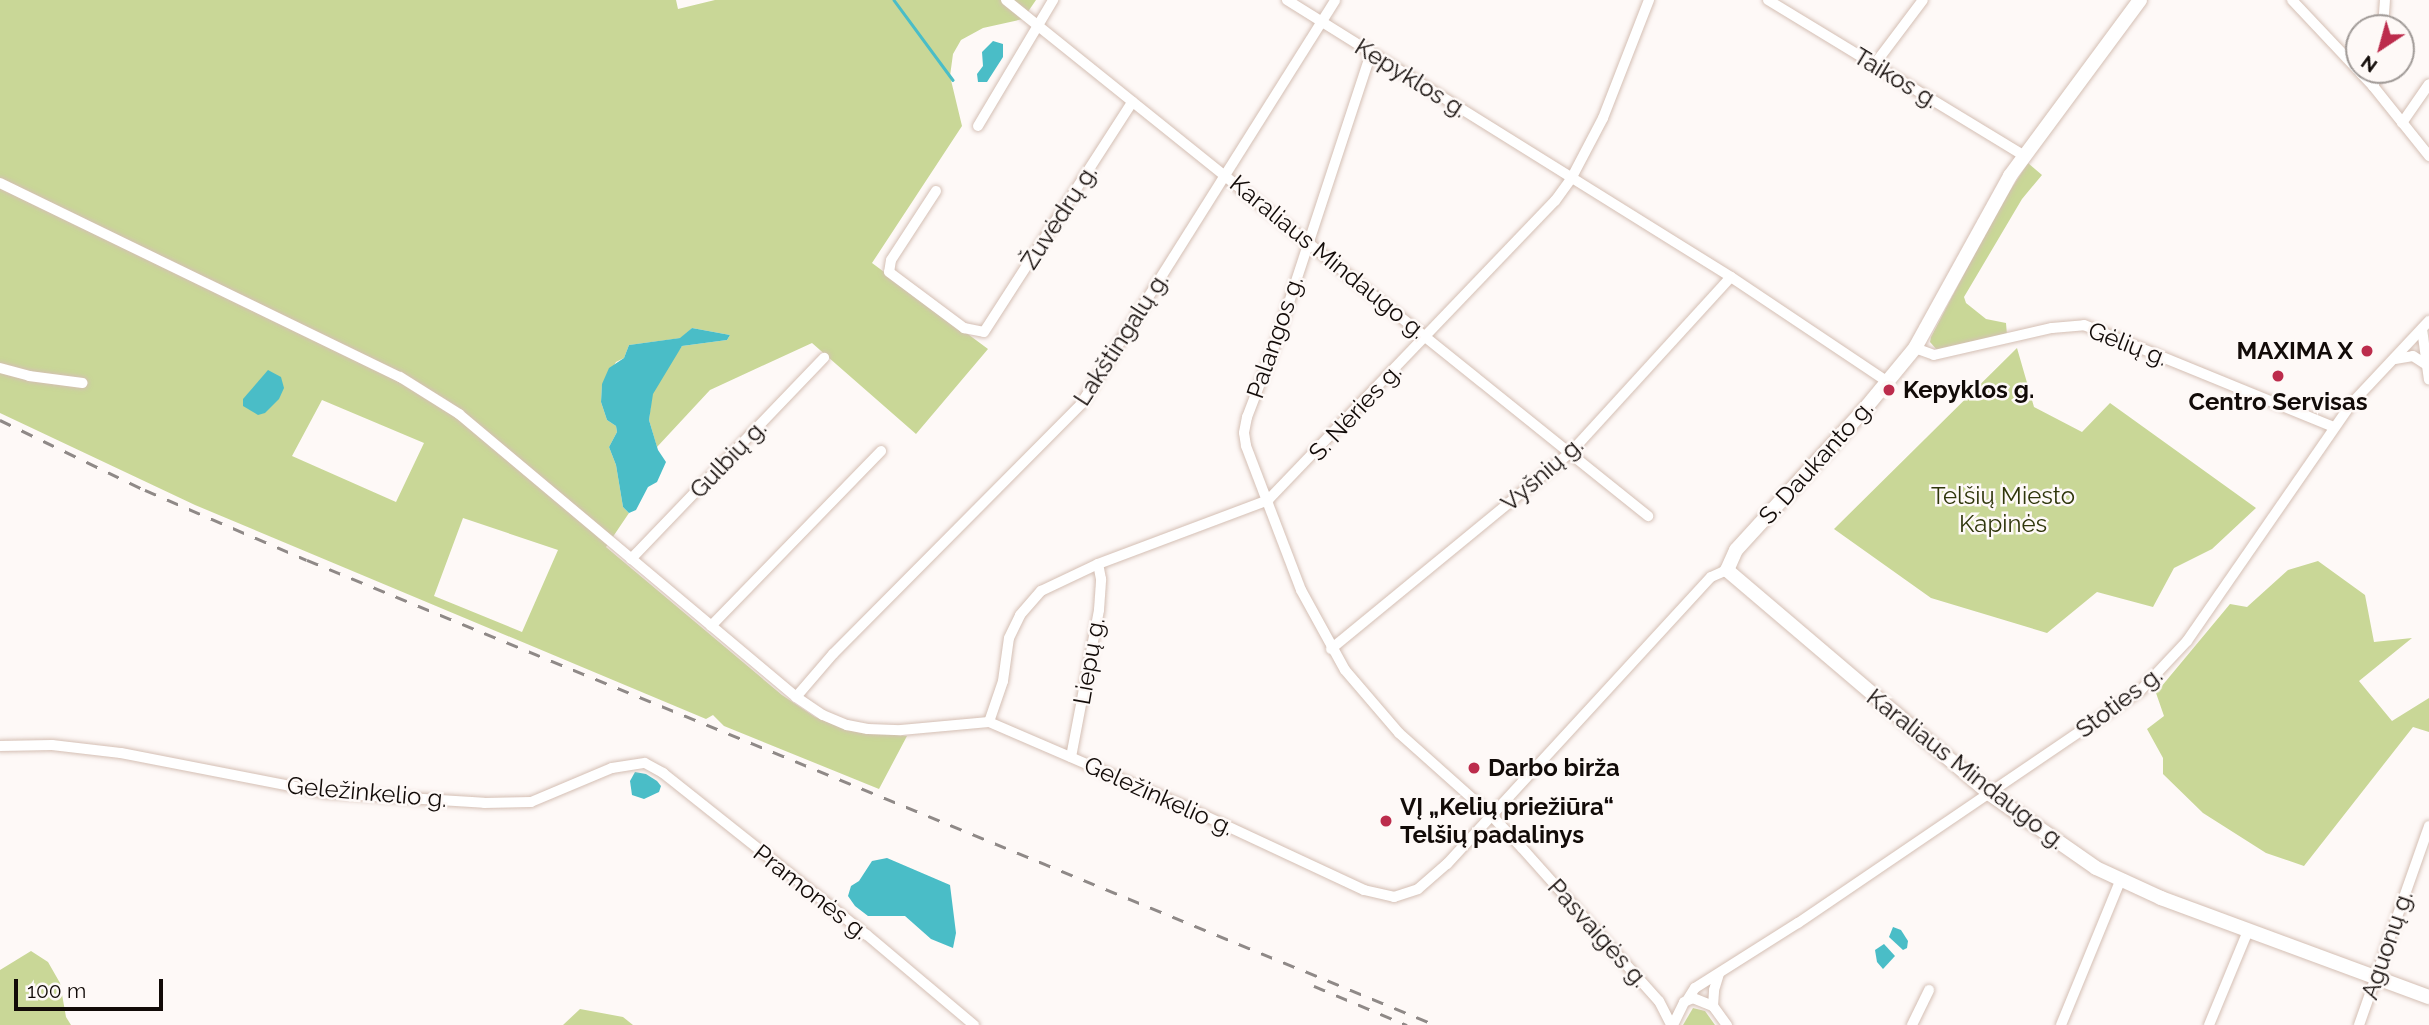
<!DOCTYPE html>
<meta charset="utf-8">
<style>
body{margin:0}
#map{position:relative;width:2429px;height:1025px;overflow:hidden;background:#fef9f7;font-family:Raleway,sans-serif}
div>[style]{position:absolute}
[style*='--x']{left:calc(var(--x)*1px);top:calc(var(--y)*1px);width:calc(var(--w)*1px);rotate:calc(var(--a)*1deg)}
.green>*{inset:0;background:#c9d797}
.water>*{inset:0;background:#4abdc7}
.stream>*{height:2.5px;margin:-1.25px;padding:0 1.25px;transform-origin:1.25px;border-radius:1.25px;background:#4abdc7}
.roads{filter:drop-shadow(0 0 2px #d4bfb4) drop-shadow(0 0 2px #d4bfb4)}
.minor>*{height:10px;margin:-5px;padding:0 5px;transform-origin:5px;border-radius:5px;background:#fff}
.secondary>*{height:14px;margin:-7px;padding:0 7px;transform-origin:7px;border-radius:7px;background:#fff}
.rail>*{height:2.5px;margin-top:-1.25px;transform-origin:0;background:repeating-linear-gradient(90deg,#8f8987 0 12px,transparent 0 24px)}
.dots>*{width:19px;height:19px;translate:-50% -50%;box-sizing:border-box;border:4px solid #fef9f7;border-radius:50%}
span{translate:-50% -50%;white-space:nowrap;text-align:center;line-height:1.15;-webkit-text-stroke:5px #fef9f7;paint-order:stroke}
.street-label{font-size:24px;color:#120b08}
.poi-label{font-size:24px;color:#120b08;font-weight:700}
.right{translate:-100% -50%;text-align:right}
.left{translate:0 -50%;text-align:left}
.park-label{font-size:24px;color:#2f360b}
.north{position:absolute;left:2345px;top:14px;width:70px;height:70px;box-sizing:border-box;background:#fef9f7;border:2px solid #a09a97;border-radius:50%;rotate:216deg;font-size:19px;font-weight:700;line-height:28px;text-align:center;color:#120b08}
.north::after{content:'';display:block;margin:auto;width:24px;height:32px;background:#bc2c4c;clip-path:polygon(50% 0,100% 100%,50% 72%,0 100%)}
.scale{position:absolute;left:14px;top:979px;width:149px;height:32px;box-sizing:border-box;border:4px solid #120b08;border-top:0;padding-left:9px;font-size:21px;line-height:24px;white-space:nowrap;color:#120b08;-webkit-text-stroke:5px #fef9f7;paint-order:stroke}
</style>
<div id="map">
<div class="green">
<div style="clip-path:polygon(evenodd,0 0,676px 0,678px 9px,715px 0,1036px 0,1023px 19px,983px 28px,961px 40px,953px 54px,950px 76px,962px 126px,872px 263px,988px 349px,916px 434px,812px 343px,710px 390px,657px 447px,649px 420px,652px 394px,676px 354px,682px 346px,727px 340px,730px 335px,692px 328px,681px 338px,629px 345px,624px 358px,616px 362px,602px 385px,601px 402px,607px 420px,616px 426px,617px 432px,609px 447px,616px 465px,623px 507px,629px 513px,606px 547px,782px 695px,815px 717px,847px 730px,907px 736px,879px 789px,724px 726px,713px 715px,706px 719px,195px 505px,0 413px,0 0,322px 400px,424px 443px,396px 502px,292px 456px,322px 400px,0 0,463px 518px,558px 550px,522px 632px,434px 596px,463px 518px)"></div>
<div style="clip-path:polygon(2028px 163px,2042px 175px,2022px 199px,1964px 297px,1966px 303px,1986px 319px,2006px 323px,2007px 335px,1937px 350px,1930px 342px,1931px 337px,1998px 209px)"></div>
<div style="clip-path:polygon(2017px 348px,2034px 407px,2082px 432px,2110px 403px,2256px 508px,2212px 549px,2174px 568px,2153px 607px,2097px 592px,2047px 633px,1931px 598px,1834px 529px)"></div>
<div style="clip-path:polygon(2318px 561px,2365px 595px,2374px 642px,2412px 638px,2359px 681px,2392px 721px,2429px 698px,2429px 732px,2413px 727px,2304px 866px,2266px 853px,2203px 813px,2163px 774px,2163px 758px,2147px 729px,2164px 716px,2156px 693px,2230px 604px,2247px 607px,2288px 570px)"></div>
<div style="clip-path:polygon(31px 951px,48px 962px,60px 983px,66px 1017px,71px 1025px,0 1025px,0 970px)"></div>
<div style="clip-path:polygon(1693px 1008px,1705px 1011px,1715px 1025px,1683px 1025px)"></div>
<div style="clip-path:polygon(580px 1009px,623px 1017px,633px 1025px,563px 1025px)"></div>
</div>
<div class="water">
<div style="clip-path:polygon(993px 41px,1003px 44px,1003px 57px,987px 82px,978px 82px,977px 74px,983px 66px,982px 52px)"></div>
<div style="clip-path:polygon(692px 328px,730px 335px,727px 340px,682px 346px,653px 394px,649px 420px,658px 450px,666px 462px,657px 482px,648px 487px,636px 510px,629px 513px,623px 507px,616px 465px,609px 447px,617px 432px,616px 426px,607px 420px,601px 402px,602px 384px,609px 368px,624px 358px,629px 345px,680px 338px)"></div>
<div style="clip-path:polygon(268px 370px,281px 377px,284px 388px,279px 399px,265px 413px,258px 415px,243px 406px,243px 399px)"></div>
<div style="clip-path:polygon(635px 772px,646px 774px,657px 781px,661px 786px,659px 792px,644px 799px,632px 795px,630px 781px)"></div>
<div style="clip-path:polygon(887px 858px,950px 885px,956px 933px,953px 948px,931px 939px,905px 916px,868px 916px,855px 906px,848px 896px,851px 886px,859px 881px,872px 861px)"></div>
<div style="clip-path:polygon(1893px 927px,1901px 930px,1908px 941px,1907px 948px,1903px 950px,1889px 937px)"></div>
<div style="clip-path:polygon(1884px 944px,1895px 956px,1883px 969px,1877px 962px,1875px 950px)"></div>
</div>
<div class="stream">
<div style="--x:894;--y:0;--w:99;--a:53.6"></div>
</div>
<div class="roads">
<div class="minor">
<div style="--x:1006;--y:0;--w:824;--a:38.79"></div>
<div style="--x:1287;--y:0;--w:523;--a:31.96"></div>
<div style="--x:1731;--y:277;--w:189;--a:33.8"></div>
<div style="--x:1768;--y:0;--w:301;--a:31.3"></div>
<div style="--x:2292;--y:0;--w:118;--a:46.7"></div>
<div style="--x:2373;--y:86;--w:90;--a:51.3"></div>
<div style="--x:2383;--y:28;--w:28;--a:-86"></div>
<div style="--x:1371;--y:53;--w:301;--a:108.2"></div>
<div style="--x:1277;--y:339;--w:84;--a:111"></div>
<div style="--x:1247;--y:417;--w:16;--a:101"></div>
<div style="--x:1244;--y:433;--w:13;--a:81"></div>
<div style="--x:1246;--y:446;--w:154;--a:69.1"></div>
<div style="--x:1301;--y:590;--w:91;--a:61.2"></div>
<div style="--x:1345;--y:670;--w:83;--a:49.4"></div>
<div style="--x:1399;--y:733;--w:125;--a:41.7"></div>
<div style="--x:1492;--y:816;--w:44;--a:46.8"></div>
<div style="--x:1522;--y:848;--w:205;--a:48.2"></div>
<div style="--x:1659;--y:1001;--w:27;--a:63"></div>
<div style="--x:1874;--y:65;--w:81;--a:-53"></div>
<div style="--x:2373;--y:86;--w:17;--a:-66"></div>
<div style="--x:2402;--y:123;--w:47;--a:-55.3"></div>
<div style="--x:978;--y:126;--w:147;--a:-59.2"></div>
<div style="--x:0;--y:183;--w:445;--a:25.9"></div>
<div style="--x:400;--y:377;--w:70;--a:32.1"></div>
<div style="--x:459;--y:414;--w:440;--a:40"></div>
<div style="--x:796;--y:697;--w:32;--a:34"></div>
<div style="--x:823;--y:715;--w:26;--a:23"></div>
<div style="--x:847;--y:725;--w:21;--a:11"></div>
<div style="--x:868;--y:729;--w:33;--a:2"></div>
<div style="--x:901;--y:730;--w:88;--a:-5.2"></div>
<div style="--x:989;--y:722;--w:212;--a:23.3"></div>
<div style="--x:1184;--y:806;--w:199;--a:25"></div>
<div style="--x:1364;--y:890;--w:31;--a:13"></div>
<div style="--x:1394;--y:897;--w:25;--a:-18"></div>
<div style="--x:1418;--y:889;--w:38;--a:-41"></div>
<div style="--x:1447;--y:864;--w:390;--a:-47.4"></div>
<div style="--x:1711;--y:577;--w:17;--a:-24"></div>
<div style="--x:936;--y:191;--w:82;--a:123.1"></div>
<div style="--x:891;--y:260;--w:12;--a:99"></div>
<div style="--x:889;--y:272;--w:94;--a:36.7"></div>
<div style="--x:964;--y:328;--w:20;--a:11"></div>
<div style="--x:984;--y:332;--w:274;--a:-57.2"></div>
<div style="--x:2422;--y:329;--w:51;--a:82.2"></div>
<div style="--x:1915;--y:348;--w:20;--a:20"></div>
<div style="--x:1934;--y:355;--w:121;--a:-12.9"></div>
<div style="--x:2052;--y:328;--w:32;--a:-5"></div>
<div style="--x:2084;--y:325;--w:270;--a:22.2"></div>
<div style="--x:2395;--y:359;--w:18;--a:-9"></div>
<div style="--x:2413;--y:356;--w:17;--a:33"></div>
<div style="--x:0;--y:368;--w:30;--a:15"></div>
<div style="--x:29;--y:376;--w:54;--a:7.4"></div>
<div style="--x:631;--y:559;--w:279;--a:-46.2"></div>
<div style="--x:711;--y:626;--w:244;--a:-45.8"></div>
<div style="--x:1331;--y:649;--w:310;--a:-39.4"></div>
<div style="--x:1571;--y:452;--w:237;--a:-47.6"></div>
<div style="--x:796;--y:697;--w:57;--a:-49.3"></div>
<div style="--x:833;--y:654;--w:352;--a:-45.2"></div>
<div style="--x:1081;--y:404;--w:477;--a:-57.8"></div>
<div style="--x:989;--y:722;--w:43;--a:-71.1"></div>
<div style="--x:1003;--y:681;--w:43;--a:-82.1"></div>
<div style="--x:1009;--y:638;--w:25;--a:-64"></div>
<div style="--x:1020;--y:615;--w:32;--a:-49"></div>
<div style="--x:1041;--y:591;--w:63;--a:-25.3"></div>
<div style="--x:1098;--y:564;--w:182;--a:-20.6"></div>
<div style="--x:1268;--y:500;--w:414;--a:-46.2"></div>
<div style="--x:1555;--y:201;--w:27;--a:-54"></div>
<div style="--x:1571;--y:179;--w:69;--a:-62.3"></div>
<div style="--x:1603;--y:118;--w:127;--a:-68.7"></div>
<div style="--x:0;--y:746;--w:52;--a:-1.1"></div>
<div style="--x:52;--y:745;--w:69;--a:6.6"></div>
<div style="--x:121;--y:753;--w:210;--a:11"></div>
<div style="--x:327;--y:793;--w:157;--a:3.6"></div>
<div style="--x:484;--y:803;--w:47;--a:-1.2"></div>
<div style="--x:531;--y:802;--w:88;--a:-22.8"></div>
<div style="--x:612;--y:768;--w:33;--a:-9"></div>
<div style="--x:645;--y:763;--w:21;--a:29"></div>
<div style="--x:663;--y:773;--w:260;--a:38.5"></div>
<div style="--x:867;--y:935;--w:140;--a:40.1"></div>
<div style="--x:1071;--y:757;--w:150;--a:-79.2"></div>
<div style="--x:1099;--y:610;--w:31;--a:-86"></div>
<div style="--x:1101;--y:579;--w:15;--a:-101"></div>
<div style="--x:1688;--y:999;--w:13;--a:-58"></div>
<div style="--x:1695;--y:988;--w:122;--a:-32.3"></div>
<div style="--x:1798;--y:923;--w:413;--a:-34.2"></div>
<div style="--x:2140;--y:691;--w:69;--a:-46.8"></div>
<div style="--x:2187;--y:641;--w:288;--a:-55.3"></div>
<div style="--x:2351;--y:404;--w:114;--a:-46.8"></div>
<div style="--x:1713;--y:1006;--w:16;--a:-86"></div>
<div style="--x:1714;--y:990;--w:17;--a:-73"></div>
<div style="--x:1673;--y:1025;--w:25;--a:-64"></div>
<div style="--x:1684;--y:1002;--w:10;--a:-24"></div>
<div style="--x:1693;--y:998;--w:22;--a:22"></div>
<div style="--x:1713;--y:1006;--w:24;--a:54"></div>
<div style="--x:1912;--y:1025;--w:39;--a:-64"></div>
<div style="--x:2061;--y:1025;--w:156;--a:-67.7"></div>
<div style="--x:2209;--y:1025;--w:102;--a:-67.5"></div>
<div style="--x:2359;--y:1025;--w:211;--a:-70.6"></div>
</div>
<div class="secondary">
<div style="--x:2140;--y:0;--w:219;--a:126.5"></div>
<div style="--x:2010;--y:176;--w:196;--a:118.9"></div>
<div style="--x:1915;--y:348;--w:82;--a:129.5"></div>
<div style="--x:1863;--y:411;--w:188;--a:132.4"></div>
<div style="--x:1736;--y:550;--w:22;--a:114"></div>
<div style="--x:1727;--y:570;--w:345;--a:40.4"></div>
<div style="--x:1990;--y:794;--w:129;--a:34.9"></div>
<div style="--x:2096;--y:868;--w:72;--a:24.8"></div>
<div style="--x:2161;--y:898;--w:286;--a:20.3"></div>
</div>
</div>
<div class="rail">
<div style="--x:0;--y:420;--w:161;--a:25.8"></div>
<div style="--x:145;--y:490;--w:176;--a:23.4"></div>
<div style="--x:307;--y:560;--w:1221;--a:22.39"></div>
<div style="--x:1314;--y:986;--w:101;--a:22.8"></div>
</div>
<div class="dots">
<div style="left:2367px;top:351px;background:#bc2c4c"></div>
<div style="left:2278px;top:376px;background:#bc2c4c"></div>
<div style="left:1889px;top:390px;background:#bc2c4c"></div>
<div style="left:1474px;top:768px;background:#bc2c4c"></div>
<div style="left:1386px;top:821px;background:#bc2c4c"></div>
</div>
<div class="street-label">
<span style="left:1411px;top:78px;rotate:32deg">Kepyklos g.</span>
<span style="left:1896px;top:78px;rotate:31deg">Taikos g.</span>
<span style="left:1059px;top:217px;rotate:-57deg">Žuvėdrų g.</span>
<span style="left:1328px;top:257px;rotate:39deg">Karaliaus Mindaugo g.</span>
<span style="left:1275px;top:337px;rotate:-71deg">Palangos g.</span>
<span style="left:1121px;top:339px;rotate:-57deg">Lakštingalų g.</span>
<span style="left:2128px;top:344px;rotate:21deg">Gėlių g.</span>
<span style="left:1355px;top:412px;rotate:-47deg">S. Nėries g.</span>
<span style="left:728px;top:459px;rotate:-46deg">Gulbių g.</span>
<span style="left:1816px;top:462px;rotate:-48deg">S. Daukanto g.</span>
<span style="left:1542px;top:474px;rotate:-41deg">Vyšnių g.</span>
<span style="left:1089px;top:661px;rotate:-80deg">Liepų g.</span>
<span style="left:2119px;top:702px;rotate:-37deg">Stoties g.</span>
<span style="left:1966px;top:769px;rotate:38deg">Karaliaus Mindaugo g.</span>
<span style="left:367px;top:792px;rotate:5deg">Geležinkelio g.</span>
<span style="left:1159px;top:796px;rotate:24deg">Geležinkelio g.</span>
<span style="left:811px;top:892px;rotate:38deg">Pramonės g.</span>
<span style="left:1598px;top:933px;rotate:48deg">Pasvaigės g.</span>
<span style="left:2387px;top:945px;rotate:-71deg">Aguonų g.</span>
</div>
<div class="poi-label">
<span class="right" style="left:2353px;top:351px">MAXIMA X</span>
<span class="left" style="left:1903px;top:390px">Kepyklos g.</span>
<span style="left:2278px;top:402px">Centro Servisas</span>
<span class="left" style="left:1488px;top:768px">Darbo birža</span>
<span class="left" style="left:1400px;top:821px">VĮ „Kelių priežiūra“<br>Telšių padalinys</span>
</div>
<div class="park-label">
<span style="left:2003px;top:510px">Telšių Miesto<br>Kapinės</span>
</div>
<div class="north">N</div>
<div class="scale">100 m</div>
</div>
